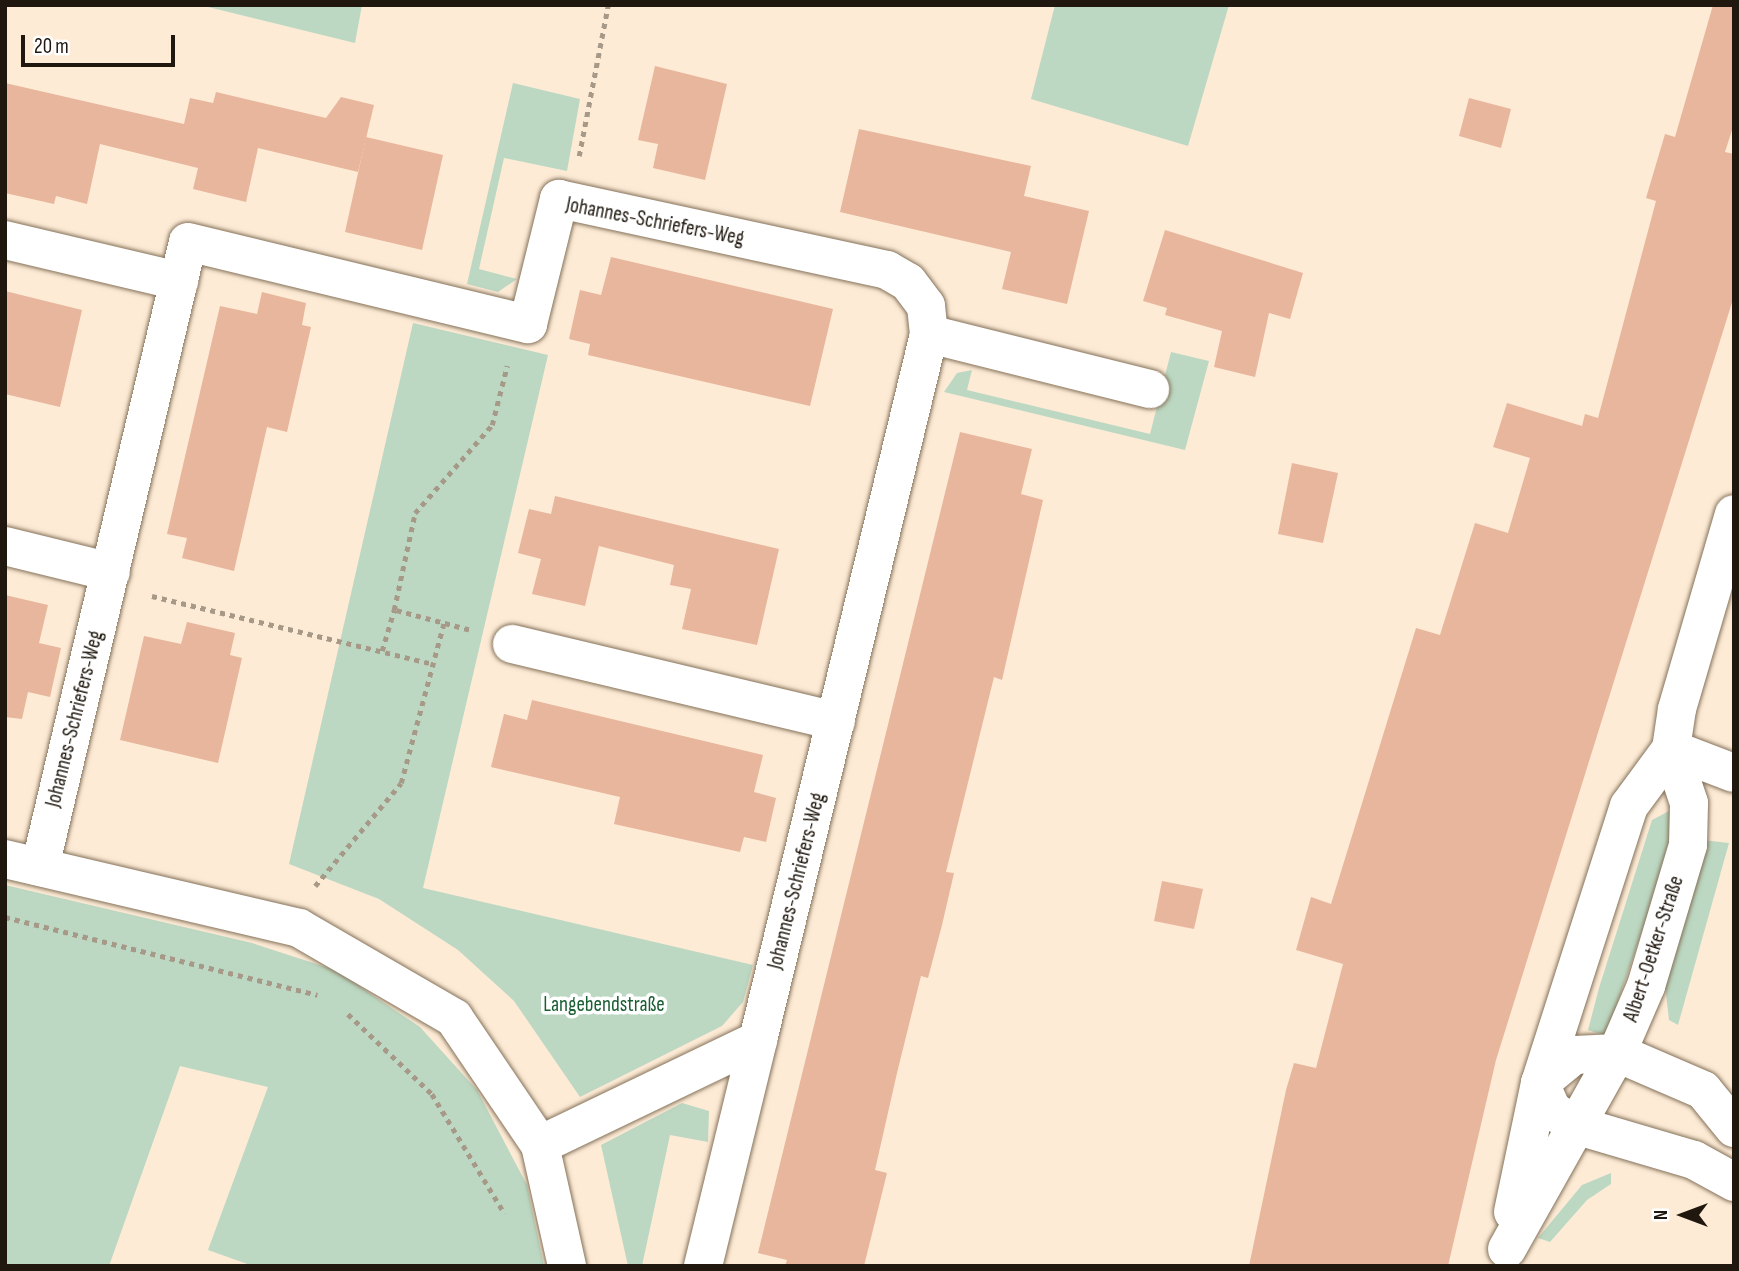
<!DOCTYPE html>
<meta charset="utf-8">
<style>
body{margin:0}
#map{position:relative;width:1739px;height:1271px;overflow:hidden;background:#fdebd6;font-family:"Sofia Sans Condensed",sans-serif}
div>[style]{position:absolute}
[style*='--x']{left:calc(var(--x)*1px);top:calc(var(--y)*1px);width:calc(var(--w)*1px);rotate:calc(var(--a)*1deg)}
.green>*{inset:0;background:#bcd8c2}
.building>*{inset:0;background:#e8b69c}
.path>*{height:4.5px;margin-top:-2.25px;transform-origin:0;background:repeating-linear-gradient(90deg,#a79988 0 5px,transparent 0 10px)}
.roads{filter:drop-shadow(0 0 2px #847159) drop-shadow(0 0 2px #847159)}
.minor>*{height:38px;margin:-19px;padding:0 19px;transform-origin:19px;border-radius:19px;background:#fff}
span{translate:-50% -50%;white-space:nowrap;text-align:center;line-height:1.15;-webkit-text-stroke:7px #fff;paint-order:stroke}
.street-label{font-size:21px;color:#20180f}
.park-label{font-size:21px;color:#1a5e32}
.frame{position:absolute;inset:0;border:7px solid #20180f;pointer-events:none}
.north{position:absolute;left:1648px;top:1180px;width:70px;height:70px;-webkit-text-stroke:5px #fff;paint-order:stroke;rotate:270deg;font-size:19px;font-weight:700;line-height:28px;text-align:center;color:#20180f}
.north::after{content:'';display:block;margin:auto;width:24px;height:32px;background:#20180f;clip-path:polygon(50% 0,100% 100%,50% 72%,0 100%)}
.scale{position:absolute;left:21px;top:35px;width:154px;height:32px;box-sizing:border-box;border:4px solid #20180f;border-top:0;padding-left:9px;font-size:21px;line-height:24px;white-space:nowrap;color:#20180f;-webkit-text-stroke:5px #fff;paint-order:stroke}
</style>
<div id="map">
<div class="green">
<div style="clip-path:polygon(200px 5px,362px 5px,355px 43px)"></div>
<div style="clip-path:polygon(1055px 5px,1229px 5px,1188px 146px,1031px 99px)"></div>
<div style="clip-path:polygon(513px 83px,580px 99px,567px 171px,504px 158px,479px 269px,517px 279px,498px 292px,467px 284px)"></div>
<div style="clip-path:polygon(413px 323px,548px 355px,423px 888px,753px 965px,743px 1002px,722px 1026px,580px 1097px,514px 1001px,458px 950px,379px 899px,289px 864px)"></div>
<div style="clip-path:polygon(1171px 352px,1209px 361px,1185px 450px,944px 392px,957px 373px,972px 370px,967px 390px,1150px 434px)"></div>
<div style="clip-path:polygon(1673px 809px,1678px 827px,1606px 1036px,1588px 1030px,1599px 988px,1652px 820px)"></div>
<div style="clip-path:polygon(1703px 840px,1729px 843px,1678px 1025px,1669px 1020px,1664px 976px)"></div>
<div style="clip-path:polygon(5px 885px,252px 943px,335px 970px,420px 1027px,477px 1090px,527px 1185px,544px 1266px,253px 1266px,208px 1250px,268px 1087px,180px 1066px,109px 1266px,5px 1266px)"></div>
<div style="clip-path:polygon(682px 1103px,709px 1111px,708px 1142px,670px 1135px,642px 1266px,628px 1266px,601px 1145px)"></div>
<div style="clip-path:polygon(1611px 1173px,1611px 1184px,1587px 1200px,1550px 1242px,1538px 1238px,1582px 1185px)"></div>
</div>
<div class="building">
<div style="clip-path:polygon(1713px 5px,1734px 5px,1734px 124px,1725px 152px,1734px 154px,1734px 296px,1496px 1060px,1448px 1266px,1249px 1266px,1286px 1090px,1294px 1063px,1316px 1068px,1343px 964px,1296px 950px,1311px 897px,1331px 904px,1416px 628px,1440px 635px,1475px 523px,1508px 533px,1530px 458px,1493px 447px,1507px 403px,1582px 426px,1585px 414px,1598px 418px,1656px 201px,1646px 198px,1665px 134px,1675px 137px)"></div>
<div style="clip-path:polygon(655px 66px,727px 84px,705px 180px,653px 168px,658px 144px,638px 140px)"></div>
<div style="clip-path:polygon(5px 83px,184px 124px,190px 98px,213px 103px,216px 92px,326px 118px,341px 97px,374px 105px,358px 172px,258px 148px,246px 202px,193px 189px,198px 168px,100px 144px,87px 204px,56px 196px,54px 204px,5px 193px)"></div>
<div style="clip-path:polygon(1469px 98px,1511px 109px,1501px 148px,1459px 136px)"></div>
<div style="clip-path:polygon(859px 129px,1031px 166px,1024px 196px,1089px 211px,1067px 304px,1002px 289px,1011px 252px,840px 212px)"></div>
<div style="clip-path:polygon(366px 137px,443px 155px,422px 250px,345px 232px)"></div>
<div style="clip-path:polygon(1165px 230px,1303px 273px,1290px 319px,1269px 313px,1255px 377px,1214px 367px,1222px 331px,1165px 315px,1167px 308px,1143px 301px)"></div>
<div style="clip-path:polygon(611px 257px,833px 309px,810px 406px,588px 355px,590px 344px,569px 339px,580px 290px,601px 295px)"></div>
<div style="clip-path:polygon(5px 291px,82px 310px,60px 407px,5px 394px)"></div>
<div style="clip-path:polygon(262px 292px,306px 303px,302px 325px,311px 327px,287px 432px,267px 427px,234px 571px,182px 558px,187px 538px,167px 534px,220px 306px,257px 314px)"></div>
<div style="clip-path:polygon(960px 432px,1032px 449px,1021px 494px,1043px 500px,1002px 680px,994px 677px,946px 872px,954px 873px,942px 925px,928px 978px,921px 976px,897px 1073px,875px 1170px,887px 1173px,864px 1266px,785px 1266px,787px 1260px,758px 1253px)"></div>
<div style="clip-path:polygon(1292px 463px,1338px 473px,1323px 543px,1278px 534px)"></div>
<div style="clip-path:polygon(555px 496px,779px 549px,757px 645px,682px 629px,691px 589px,670px 585px,674px 565px,599px 546px,585px 606px,532px 594px,541px 559px,518px 553px,529px 509px,551px 514px)"></div>
<div style="clip-path:polygon(5px 595px,48px 605px,39px 643px,61px 648px,50px 697px,28px 692px,22px 719px,5px 717px)"></div>
<div style="clip-path:polygon(187px 622px,235px 633px,230px 655px,242px 658px,218px 763px,120px 740px,144px 636px,181px 644px)"></div>
<div style="clip-path:polygon(532px 700px,763px 755px,754px 792px,776px 798px,766px 842px,744px 837px,740px 852px,614px 824px,620px 797px,491px 767px,504px 714px,527px 720px)"></div>
<div style="clip-path:polygon(1162px 881px,1203px 889px,1194px 929px,1154px 921px)"></div>
</div>
<div class="path">
<div style="--x:579;--y:156;--w:154;--a:-79.1"></div>
<div style="--x:152;--y:596;--w:290;--a:13.6"></div>
<div style="--x:469;--y:630;--w:78;--a:-165.1"></div>
<div style="--x:394;--y:610;--w:99;--a:-77.8"></div>
<div style="--x:415;--y:513;--w:117;--a:-48.8"></div>
<div style="--x:492;--y:425;--w:61;--a:-75.7"></div>
<div style="--x:382;--y:651;--w:43;--a:-73.7"></div>
<div style="--x:315;--y:886;--w:134;--a:-50.1"></div>
<div style="--x:401;--y:783;--w:166;--a:-75"></div>
<div style="--x:5;--y:917;--w:322;--a:14"></div>
<div style="--x:348;--y:1014;--w:116;--a:43.6"></div>
<div style="--x:432;--y:1094;--w:140;--a:58.7"></div>
</div>
<div class="roads">
<div class="minor">
<div style="--x:5;--y:240;--w:179;--a:13.3"></div>
<div style="--x:5;--y:546;--w:109;--a:13.8"></div>
<div style="--x:512;--y:644;--w:333;--a:13.4"></div>
<div style="--x:1671;--y:749;--w:67;--a:20.9"></div>
<div style="--x:5;--y:859;--w:302;--a:13.2"></div>
<div style="--x:299;--y:928;--w:179;--a:30.1"></div>
<div style="--x:454;--y:1018;--w:153;--a:55.9"></div>
<div style="--x:540;--y:1145;--w:124;--a:77.4"></div>
<div style="--x:40;--y:867;--w:642;--a:-76.68"></div>
<div style="--x:188;--y:242;--w:350;--a:13.6"></div>
<div style="--x:528;--y:324;--w:129;--a:-76.1"></div>
<div style="--x:559;--y:199;--w:336;--a:12.2"></div>
<div style="--x:887;--y:270;--w:24;--a:30"></div>
<div style="--x:908;--y:282;--w:30;--a:53"></div>
<div style="--x:926;--y:306;--w:28;--a:84"></div>
<div style="--x:1734;--y:1128;--w:49;--a:-129.2"></div>
<div style="--x:1703;--y:1090;--w:94;--a:-156.7"></div>
<div style="--x:1617;--y:1053;--w:43;--a:177.3"></div>
<div style="--x:1574;--y:1055;--w:44;--a:140.5"></div>
<div style="--x:1540;--y:1083;--w:30;--a:66"></div>
<div style="--x:1552;--y:1110;--w:27;--a:33"></div>
<div style="--x:1575;--y:1125;--w:124;--a:16.4"></div>
<div style="--x:1694;--y:1160;--w:46;--a:28.8"></div>
<div style="--x:540;--y:1145;--w:242;--a:-25.7"></div>
<div style="--x:758;--y:1040;--w:726;--a:-76.38"></div>
<div style="--x:929;--y:334;--w:228;--a:14"></div>
<div style="--x:1513;--y:1212;--w:132;--a:-78.2"></div>
<div style="--x:1540;--y:1083;--w:291;--a:-72.2"></div>
<div style="--x:1629;--y:806;--w:71;--a:-53.6"></div>
<div style="--x:1507;--y:1249;--w:225;--a:-60.7"></div>
<div style="--x:1617;--y:1053;--w:73;--a:-66.6"></div>
<div style="--x:1646;--y:986;--w:147;--a:-73.4"></div>
<div style="--x:1688;--y:845;--w:42;--a:-88.6"></div>
<div style="--x:1689;--y:803;--w:57;--a:-108.4"></div>
<div style="--x:1671;--y:749;--w:40;--a:-81.5"></div>
<div style="--x:1677;--y:709;--w:203;--a:-73.7"></div>
<div style="--x:703;--y:1266;--w:233;--a:-76.3"></div>
</div>
</div>
<div class="street-label">
<span style="left:655px;top:222px;rotate:11deg">Johannes-Schriefers-Weg</span>
<span style="left:75px;top:719px;rotate:-76deg">Johannes-Schriefers-Weg</span>
<span style="left:797px;top:881px;rotate:-76deg">Johannes-Schriefers-Weg</span>
<span style="left:1654px;top:949px;rotate:-72deg">Albert-Oetker-Straße</span>
</div>
<div class="park-label">
<span style="left:604px;top:1005px">Langebendstraße</span>
</div>
<div class="frame"></div>
<div class="north">N</div>
<div class="scale">20 m</div>
</div>
